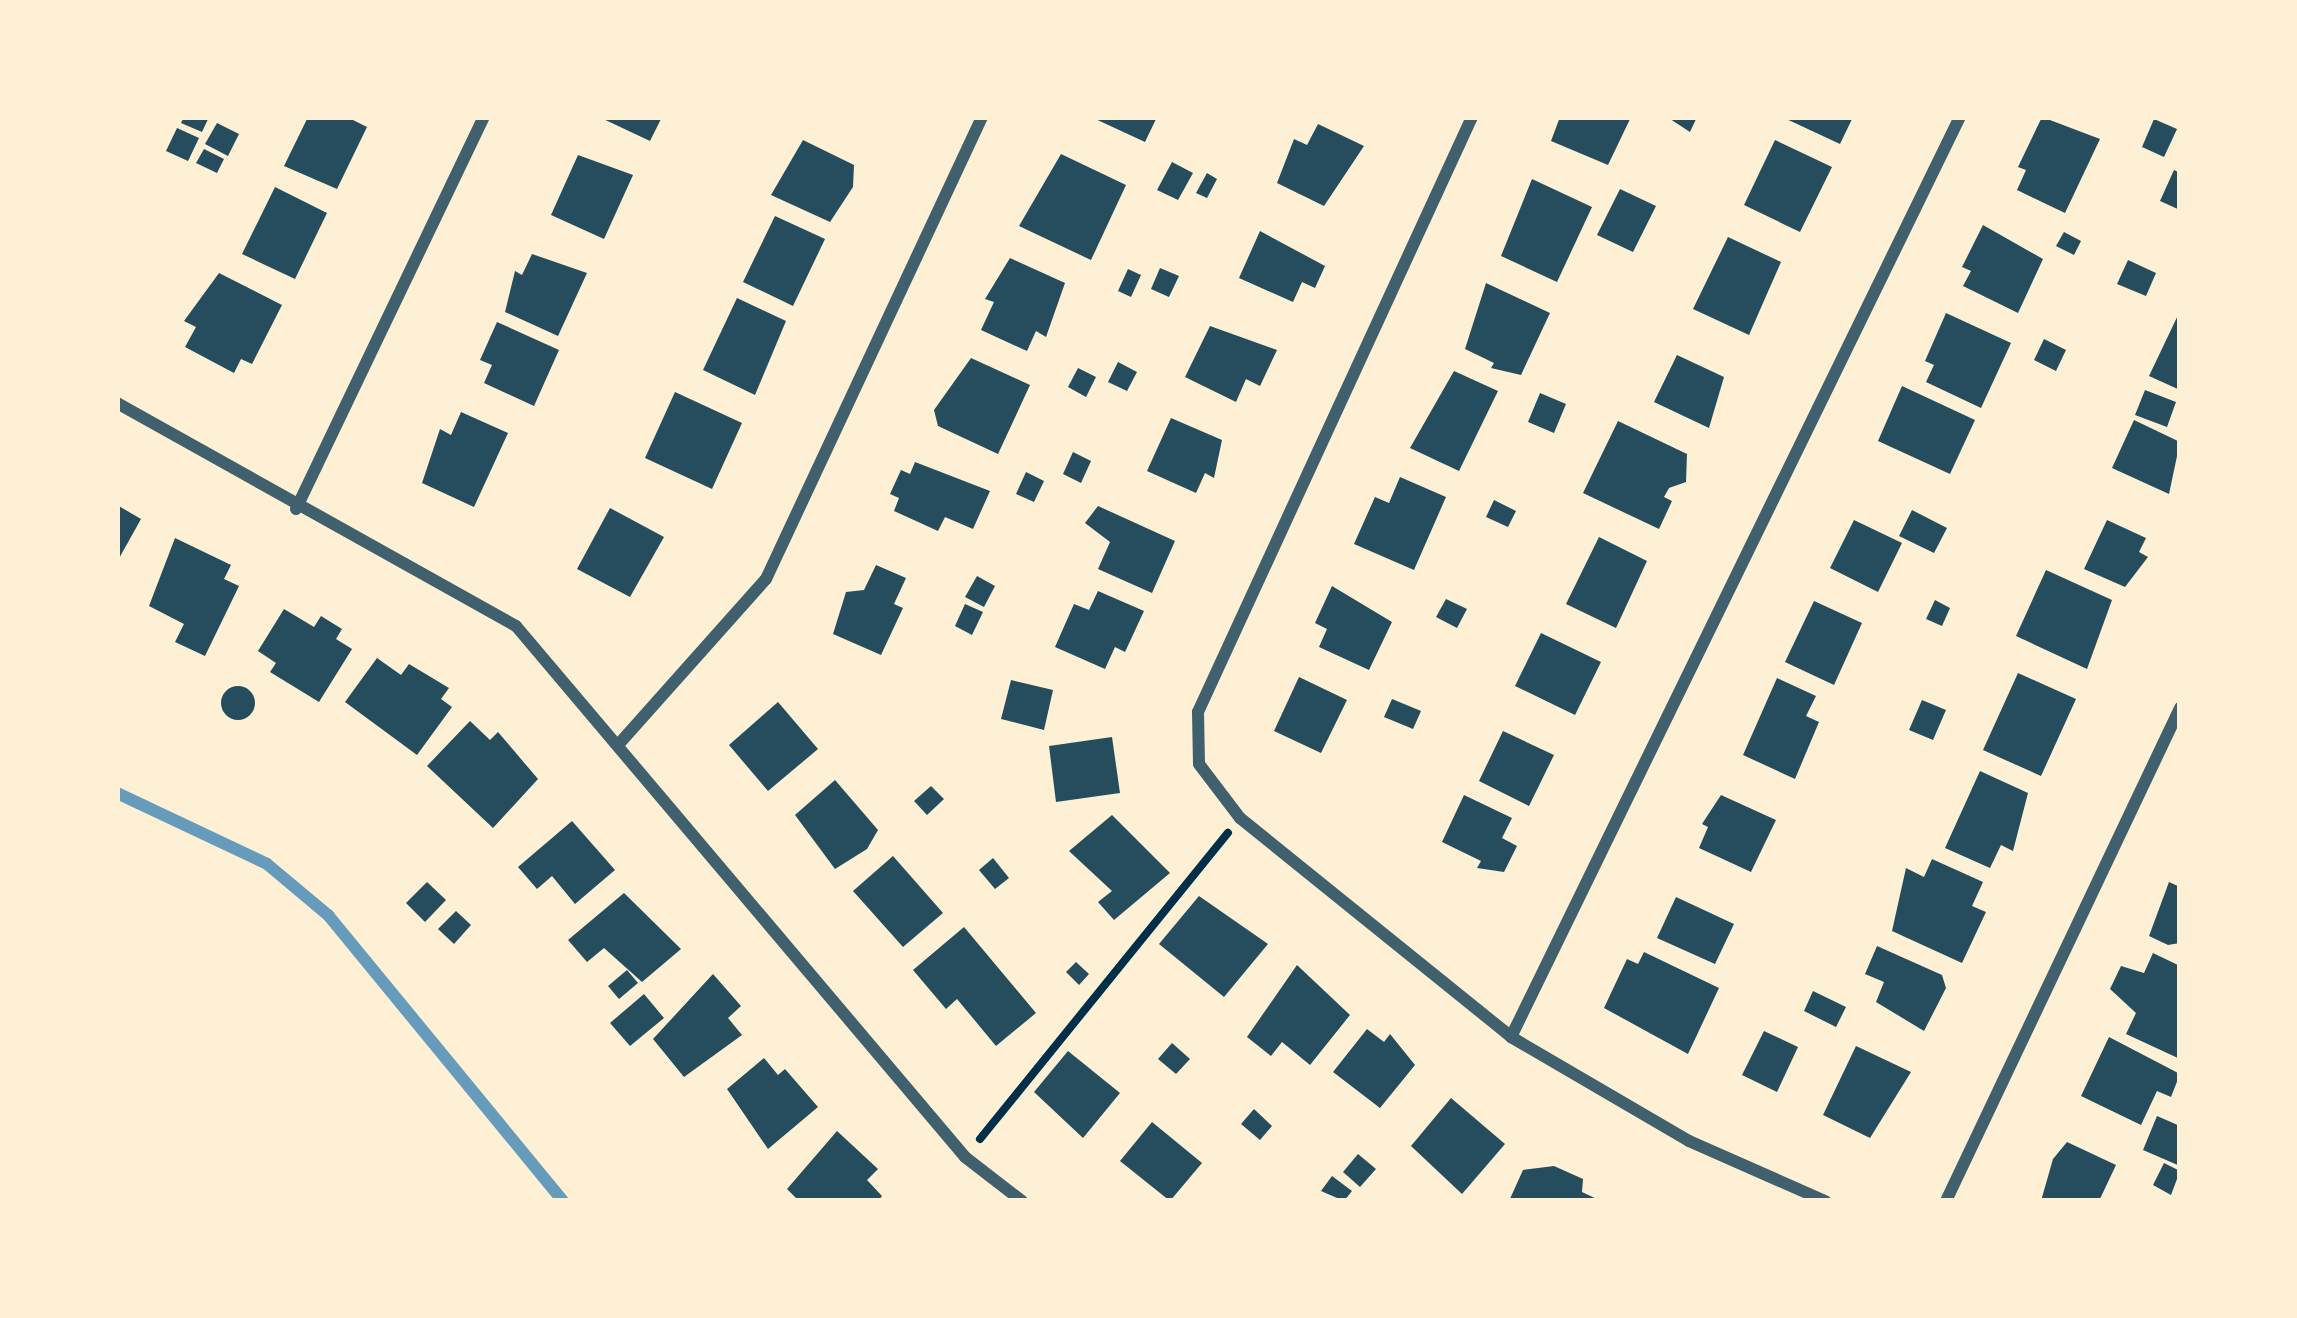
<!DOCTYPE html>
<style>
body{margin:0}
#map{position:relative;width:2297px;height:1318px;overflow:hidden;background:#fdf0d5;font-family:Roboto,sans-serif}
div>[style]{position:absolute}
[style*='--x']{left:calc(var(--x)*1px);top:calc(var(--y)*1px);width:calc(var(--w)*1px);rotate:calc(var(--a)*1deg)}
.stream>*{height:12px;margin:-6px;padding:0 6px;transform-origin:6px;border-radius:6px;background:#669bbc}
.building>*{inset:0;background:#264d5e}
.round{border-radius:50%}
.path>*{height:8px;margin:-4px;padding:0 4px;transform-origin:4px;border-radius:4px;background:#003049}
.minor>*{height:12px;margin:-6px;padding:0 6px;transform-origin:6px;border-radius:6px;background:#3f606c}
span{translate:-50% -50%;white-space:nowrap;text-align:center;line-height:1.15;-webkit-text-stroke:12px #fdf0d5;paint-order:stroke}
.frame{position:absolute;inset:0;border:120px solid #fdf0d5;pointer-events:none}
</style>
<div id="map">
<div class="stream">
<div style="--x:117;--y:793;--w:166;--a:25.3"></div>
<div style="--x:267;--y:864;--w:80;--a:39.9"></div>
<div style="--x:328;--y:915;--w:370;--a:50.6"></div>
</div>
<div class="building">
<div style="clip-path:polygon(184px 117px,209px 117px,202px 132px,181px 123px)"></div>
<div style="clip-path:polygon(308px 117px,347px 117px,367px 127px,337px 189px,284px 166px)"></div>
<div style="clip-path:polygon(599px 117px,662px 117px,650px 141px)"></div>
<div style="clip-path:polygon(1091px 117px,1157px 117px,1145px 142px)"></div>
<div style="clip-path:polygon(1560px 117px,1631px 117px,1608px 165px,1551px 141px)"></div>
<div style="clip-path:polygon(1667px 117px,1697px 117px,1690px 132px)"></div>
<div style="clip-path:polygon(1782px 117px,1853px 117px,1840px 144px)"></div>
<div style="clip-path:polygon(2042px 117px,2100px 139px,2065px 213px,2017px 190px,2026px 170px,2018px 167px)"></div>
<div style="clip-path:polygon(2154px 119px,2177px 129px,2164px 157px,2142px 147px)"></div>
<div style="clip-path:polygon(217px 123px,239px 134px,228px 156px,205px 144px)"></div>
<div style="clip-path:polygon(1318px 124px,1364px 146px,1324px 206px,1277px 183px,1294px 139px,1307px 145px)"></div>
<div style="clip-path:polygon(177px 128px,199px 138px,188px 161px,166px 151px)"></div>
<div style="clip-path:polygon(803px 140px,854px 165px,853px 187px,830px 222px,771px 195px)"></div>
<div style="clip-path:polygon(1775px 140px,1832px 167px,1800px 232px,1744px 205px)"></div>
<div style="clip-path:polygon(204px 149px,224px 159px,217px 173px,196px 163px)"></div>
<div style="clip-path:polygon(1061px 154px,1126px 185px,1091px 260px,1019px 226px)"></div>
<div style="clip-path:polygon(578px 155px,633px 175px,604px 239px,551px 215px)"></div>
<div style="clip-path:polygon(1172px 162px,1193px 173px,1178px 200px,1157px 190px)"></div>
<div style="clip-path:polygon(2174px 170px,2180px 173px,2180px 210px,2160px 201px)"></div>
<div style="clip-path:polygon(1207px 173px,1217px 179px,1207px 198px,1196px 193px)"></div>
<div style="clip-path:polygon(1532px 179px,1592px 207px,1557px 282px,1501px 256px)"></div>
<div style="clip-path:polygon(275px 187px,327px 213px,295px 279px,242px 254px)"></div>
<div style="clip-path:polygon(1620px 189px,1656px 206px,1633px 252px,1597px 235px)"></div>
<div style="clip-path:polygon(775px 216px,825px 239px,793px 306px,743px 282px)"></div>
<div style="clip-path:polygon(1983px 225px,2043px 259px,2018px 313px,1963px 286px,1971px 271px,1962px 267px)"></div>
<div style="clip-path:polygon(1260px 231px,1325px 266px,1315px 288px,1302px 282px,1293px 302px,1239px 278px)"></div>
<div style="clip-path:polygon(2064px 232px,2081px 241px,2074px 255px,2056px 246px)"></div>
<div style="clip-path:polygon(1728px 237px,1781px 262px,1749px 335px,1693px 309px)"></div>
<div style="clip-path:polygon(532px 254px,587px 273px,558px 336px,505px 312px,515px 271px,522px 275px)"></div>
<div style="clip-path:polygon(1010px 258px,1065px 283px,1046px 337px,1036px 331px,1027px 351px,981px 330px,994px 302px,985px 299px)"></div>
<div style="clip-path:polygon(2128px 260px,2156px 273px,2146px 296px,2117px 284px)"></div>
<div style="clip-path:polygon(1160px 268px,1179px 276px,1169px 297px,1151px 289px)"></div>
<div style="clip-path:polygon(1128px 269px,1141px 275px,1131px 297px,1118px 291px)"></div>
<div style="clip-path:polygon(219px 273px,282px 305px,252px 364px,241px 359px,234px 373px,185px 347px,196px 327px,184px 321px)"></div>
<div style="clip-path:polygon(1486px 283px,1550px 313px,1521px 375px,1491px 368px,1494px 363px,1465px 349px)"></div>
<div style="clip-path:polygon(737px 298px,786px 321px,755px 395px,703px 370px)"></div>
<div style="clip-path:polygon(2180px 311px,2180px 390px,2149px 376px)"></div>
<div style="clip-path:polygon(1946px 313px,2011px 343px,1981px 408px,1926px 382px,1934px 365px,1925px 361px)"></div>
<div style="clip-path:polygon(497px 322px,559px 350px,534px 406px,484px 383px,492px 365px,480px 360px)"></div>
<div style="clip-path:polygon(1210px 326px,1277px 350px,1260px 386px,1246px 379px,1236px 402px,1185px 377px)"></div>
<div style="clip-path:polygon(2044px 339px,2066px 350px,2056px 371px,2034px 360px)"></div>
<div style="clip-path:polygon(1677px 355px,1724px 377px,1709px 428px,1654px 402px)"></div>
<div style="clip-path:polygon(971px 358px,1030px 385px,998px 454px,938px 426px,934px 410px)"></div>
<div style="clip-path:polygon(1118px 362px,1137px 372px,1127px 391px,1108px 382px)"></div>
<div style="clip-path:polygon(1078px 368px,1096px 377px,1086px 397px,1068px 387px)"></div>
<div style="clip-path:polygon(1454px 371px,1498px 391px,1459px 471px,1410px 448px)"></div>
<div style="clip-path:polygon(1902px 386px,1975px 420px,1950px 474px,1878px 441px)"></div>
<div style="clip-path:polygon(2145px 390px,2176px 402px,2167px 427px,2135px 415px)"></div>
<div style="clip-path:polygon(675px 392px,742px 423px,712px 489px,645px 458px)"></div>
<div style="clip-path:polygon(1540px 393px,1566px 404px,1554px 433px,1528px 422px)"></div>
<div style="clip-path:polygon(461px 412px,508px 433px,474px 507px,422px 483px,440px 429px,451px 435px)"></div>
<div style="clip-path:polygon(1171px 418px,1222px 440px,1214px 478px,1205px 473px,1196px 493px,1147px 471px)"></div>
<div style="clip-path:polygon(2134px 420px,2180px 442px,2169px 494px,2112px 468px)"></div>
<div style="clip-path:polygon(1618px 421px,1687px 454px,1686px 482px,1669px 488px,1664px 497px,1672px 501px,1659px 529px,1583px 493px)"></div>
<div style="clip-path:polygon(1073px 452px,1091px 461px,1081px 483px,1063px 474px)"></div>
<div style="clip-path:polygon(915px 462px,990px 491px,973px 529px,945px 517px,938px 531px,894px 511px,899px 498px,890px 494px,901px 470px,910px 474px)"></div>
<div style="clip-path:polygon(1026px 472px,1044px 481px,1034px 502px,1016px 494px)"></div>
<div style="clip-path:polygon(1400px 477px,1446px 497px,1414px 570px,1354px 544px,1375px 497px,1389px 503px)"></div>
<div style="clip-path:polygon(1494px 500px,1516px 511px,1508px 527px,1486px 517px)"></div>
<div style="clip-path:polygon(117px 505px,141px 519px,117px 562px)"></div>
<div style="clip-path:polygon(1098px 506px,1175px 541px,1152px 593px,1098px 569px,1110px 542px,1085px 523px)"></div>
<div style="clip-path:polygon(610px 508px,664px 537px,630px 597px,577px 569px)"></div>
<div style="clip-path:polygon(1912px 510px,1947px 528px,1934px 553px,1899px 536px)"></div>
<div style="clip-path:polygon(1854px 520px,1902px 543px,1878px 592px,1830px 568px)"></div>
<div style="clip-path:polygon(2107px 520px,2146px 538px,2139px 552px,2148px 557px,2125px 587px,2084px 569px)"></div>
<div style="clip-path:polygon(1599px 537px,1647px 561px,1616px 628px,1566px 604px)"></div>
<div style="clip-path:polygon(175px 538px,231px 565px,224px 579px,239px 586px,205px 656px,175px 642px,184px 624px,149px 606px)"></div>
<div style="clip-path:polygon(876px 565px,906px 578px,894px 604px,903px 608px,881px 655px,833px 634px,846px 592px,864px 590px)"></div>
<div style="clip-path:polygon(2046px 570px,2112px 600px,2087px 669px,2016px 636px)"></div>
<div style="clip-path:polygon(977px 576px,995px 586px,984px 607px,965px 597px)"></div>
<div style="clip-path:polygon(1332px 586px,1392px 622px,1369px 670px,1319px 647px,1327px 629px,1315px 623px)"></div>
<div style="clip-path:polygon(1098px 591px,1144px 611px,1125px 652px,1115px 647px,1105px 669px,1055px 647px,1074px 604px,1089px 610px)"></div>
<div style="clip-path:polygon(1446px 599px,1467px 609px,1457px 628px,1436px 617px)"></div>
<div style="clip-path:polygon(1935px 600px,1950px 608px,1942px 626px,1926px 619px)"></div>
<div style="clip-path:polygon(1814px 601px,1862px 623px,1834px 685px,1785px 662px)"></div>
<div style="clip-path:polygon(965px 604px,983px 612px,972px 635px,955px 626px)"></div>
<div style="clip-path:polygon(284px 609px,314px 627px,321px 616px,342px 629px,336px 639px,352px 649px,319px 702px,270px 672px,276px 663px,258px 651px)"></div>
<div style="clip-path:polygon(1541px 633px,1601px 662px,1575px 715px,1515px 686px)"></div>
<div style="clip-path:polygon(377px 658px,401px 675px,409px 664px,449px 688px,441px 699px,452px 707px,417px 755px,345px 702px)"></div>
<div style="clip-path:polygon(2018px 673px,2076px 699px,2041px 776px,1983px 750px)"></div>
<div style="clip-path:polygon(1299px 677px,1347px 700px,1321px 753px,1274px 731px)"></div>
<div style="clip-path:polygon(1777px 678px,1816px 696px,1806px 716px,1819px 722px,1795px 779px,1743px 755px)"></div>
<div style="clip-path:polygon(1011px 680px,1053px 690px,1044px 730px,1001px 719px)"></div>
<div class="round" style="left:221px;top:686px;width:34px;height:34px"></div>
<div style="clip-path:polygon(1392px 699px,1421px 711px,1413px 729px,1384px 717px)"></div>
<div style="clip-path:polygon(1922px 700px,1946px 710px,1933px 740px,1909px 730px)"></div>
<div style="clip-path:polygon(778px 702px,818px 749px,768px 791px,729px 745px)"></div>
<div style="clip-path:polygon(470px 721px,490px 740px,498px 732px,538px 779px,493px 828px,427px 766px)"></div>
<div style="clip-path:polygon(1503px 731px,1554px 755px,1529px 806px,1479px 781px)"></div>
<div style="clip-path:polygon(1112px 737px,1120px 793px,1056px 802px,1049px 746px)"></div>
<div style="clip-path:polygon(1980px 771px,2028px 793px,2013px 851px,2001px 845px,1990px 868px,1945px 848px)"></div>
<div style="clip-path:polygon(835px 780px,878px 830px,867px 849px,835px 869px,795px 815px)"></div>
<div style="clip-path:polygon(931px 786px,944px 799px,927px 815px,914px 801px)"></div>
<div style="clip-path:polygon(1464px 795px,1512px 818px,1502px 838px,1517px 846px,1504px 872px,1477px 868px,1481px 861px,1442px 842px)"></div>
<div style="clip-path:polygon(1721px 795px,1776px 820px,1751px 872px,1699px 848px,1708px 827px,1702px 824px)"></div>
<div style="clip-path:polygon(1112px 815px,1170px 873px,1114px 920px,1098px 902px,1112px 891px,1069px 851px)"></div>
<div style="clip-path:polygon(572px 821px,615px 870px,575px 904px,552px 876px,537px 889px,518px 867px)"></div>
<div style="clip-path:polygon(893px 856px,943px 913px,903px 947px,853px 891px)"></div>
<div style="clip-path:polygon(993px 858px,1009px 878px,995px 889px,979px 870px)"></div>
<div style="clip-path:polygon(1932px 859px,1983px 882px,1972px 906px,1986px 912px,1962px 963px,1892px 931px,1906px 868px,1924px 877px)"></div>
<div style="clip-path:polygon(427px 882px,446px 900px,425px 922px,406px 903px)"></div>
<div style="clip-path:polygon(2169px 882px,2180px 887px,2180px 943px,2168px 945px,2149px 936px)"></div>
<div style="clip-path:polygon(624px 893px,681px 949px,642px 982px,604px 948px,587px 962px,568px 940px)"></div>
<div style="clip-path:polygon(1199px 896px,1268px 944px,1224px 997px,1159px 944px)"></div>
<div style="clip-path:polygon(1676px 897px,1734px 924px,1715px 964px,1657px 938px)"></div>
<div style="clip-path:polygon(456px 911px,471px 925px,454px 944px,438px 929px)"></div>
<div style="clip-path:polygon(964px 927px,1036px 1013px,996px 1046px,957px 999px,946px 1009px,913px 970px)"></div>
<div style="clip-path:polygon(1877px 946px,1942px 975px,1946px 988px,1924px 1031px,1876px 1002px,1884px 982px,1865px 974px)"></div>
<div style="clip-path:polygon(1644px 952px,1719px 988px,1688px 1054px,1604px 1008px,1627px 959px,1638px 964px)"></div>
<div style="clip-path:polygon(2153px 953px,2180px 966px,2180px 1059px,2126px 1034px,2136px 1013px,2110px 989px,2121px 966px,2144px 973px)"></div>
<div style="clip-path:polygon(1076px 962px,1089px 974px,1079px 985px,1066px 972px)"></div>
<div style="clip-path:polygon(1297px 965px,1350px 1015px,1310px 1065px,1282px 1042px,1271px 1056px,1247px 1037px)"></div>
<div style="clip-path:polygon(627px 970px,638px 983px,619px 999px,608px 986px)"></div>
<div style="clip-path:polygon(713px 974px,741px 1006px,728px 1018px,742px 1035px,684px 1077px,653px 1039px)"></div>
<div style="clip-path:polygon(1813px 991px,1846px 1007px,1836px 1027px,1804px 1011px)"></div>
<div style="clip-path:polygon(644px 994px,664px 1018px,630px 1046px,610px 1023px)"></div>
<div style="clip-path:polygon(1367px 1029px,1384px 1042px,1390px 1034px,1415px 1065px,1380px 1108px,1333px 1072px)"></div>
<div style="clip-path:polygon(1764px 1031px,1798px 1047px,1777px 1092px,1742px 1075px)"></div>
<div style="clip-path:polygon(2109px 1037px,2180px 1074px,2171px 1097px,2157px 1091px,2141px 1125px,2081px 1096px)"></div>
<div style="clip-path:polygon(1172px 1043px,1190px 1059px,1176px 1074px,1158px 1059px)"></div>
<div style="clip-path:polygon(1856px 1046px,1911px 1072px,1870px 1138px,1823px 1115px)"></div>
<div style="clip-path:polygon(1068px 1051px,1120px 1093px,1083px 1138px,1034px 1092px)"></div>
<div style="clip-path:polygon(764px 1058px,778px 1075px,785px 1069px,818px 1107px,768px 1149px,727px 1089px)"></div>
<div style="clip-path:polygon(1451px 1098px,1505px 1144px,1462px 1194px,1411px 1146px)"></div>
<div style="clip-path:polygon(1254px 1109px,1272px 1126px,1260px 1140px,1241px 1124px)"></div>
<div style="clip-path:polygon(2157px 1116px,2180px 1126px,2180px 1166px,2143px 1150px)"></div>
<div style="clip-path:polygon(1152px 1122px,1202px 1163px,1170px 1201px,1120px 1161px)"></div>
<div style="clip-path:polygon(837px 1131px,878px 1169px,867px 1180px,882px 1196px,878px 1201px,799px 1201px,787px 1189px)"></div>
<div style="clip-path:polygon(2067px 1142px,2116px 1165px,2099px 1201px,2041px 1201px,2053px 1159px)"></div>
<div style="clip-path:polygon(1358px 1154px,1376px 1169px,1360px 1187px,1343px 1172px)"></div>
<div style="clip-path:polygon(2164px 1163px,2180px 1171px,2171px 1195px,2153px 1185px)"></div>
<div style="clip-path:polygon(1554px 1166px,1583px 1179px,1582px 1192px,1601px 1201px,1509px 1201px,1523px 1170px)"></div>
<div style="clip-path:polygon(1332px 1176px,1352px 1191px,1344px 1201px,1321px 1191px)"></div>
</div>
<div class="path">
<div style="--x:980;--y:1139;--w:394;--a:-51"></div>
</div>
<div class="minor">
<div style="--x:1472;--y:117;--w:655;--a:114.73"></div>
<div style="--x:1198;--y:712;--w:52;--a:88.9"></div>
<div style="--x:1199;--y:764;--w:68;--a:52.8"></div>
<div style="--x:1240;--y:818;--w:348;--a:38.9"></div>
<div style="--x:1511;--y:1037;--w:206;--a:30.3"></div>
<div style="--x:1689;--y:1141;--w:149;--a:23.8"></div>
<div style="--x:117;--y:403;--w:457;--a:29.2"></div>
<div style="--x:516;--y:626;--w:695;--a:49.78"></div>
<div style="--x:965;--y:1157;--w:72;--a:37.7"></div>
<div style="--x:296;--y:509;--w:435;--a:-64.4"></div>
<div style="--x:618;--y:745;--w:222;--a:-48.3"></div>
<div style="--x:766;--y:579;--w:510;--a:-64.94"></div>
<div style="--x:1511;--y:1037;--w:1024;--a:-63.99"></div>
<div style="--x:1946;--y:1201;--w:546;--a:-64.61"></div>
</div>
<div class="frame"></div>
</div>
